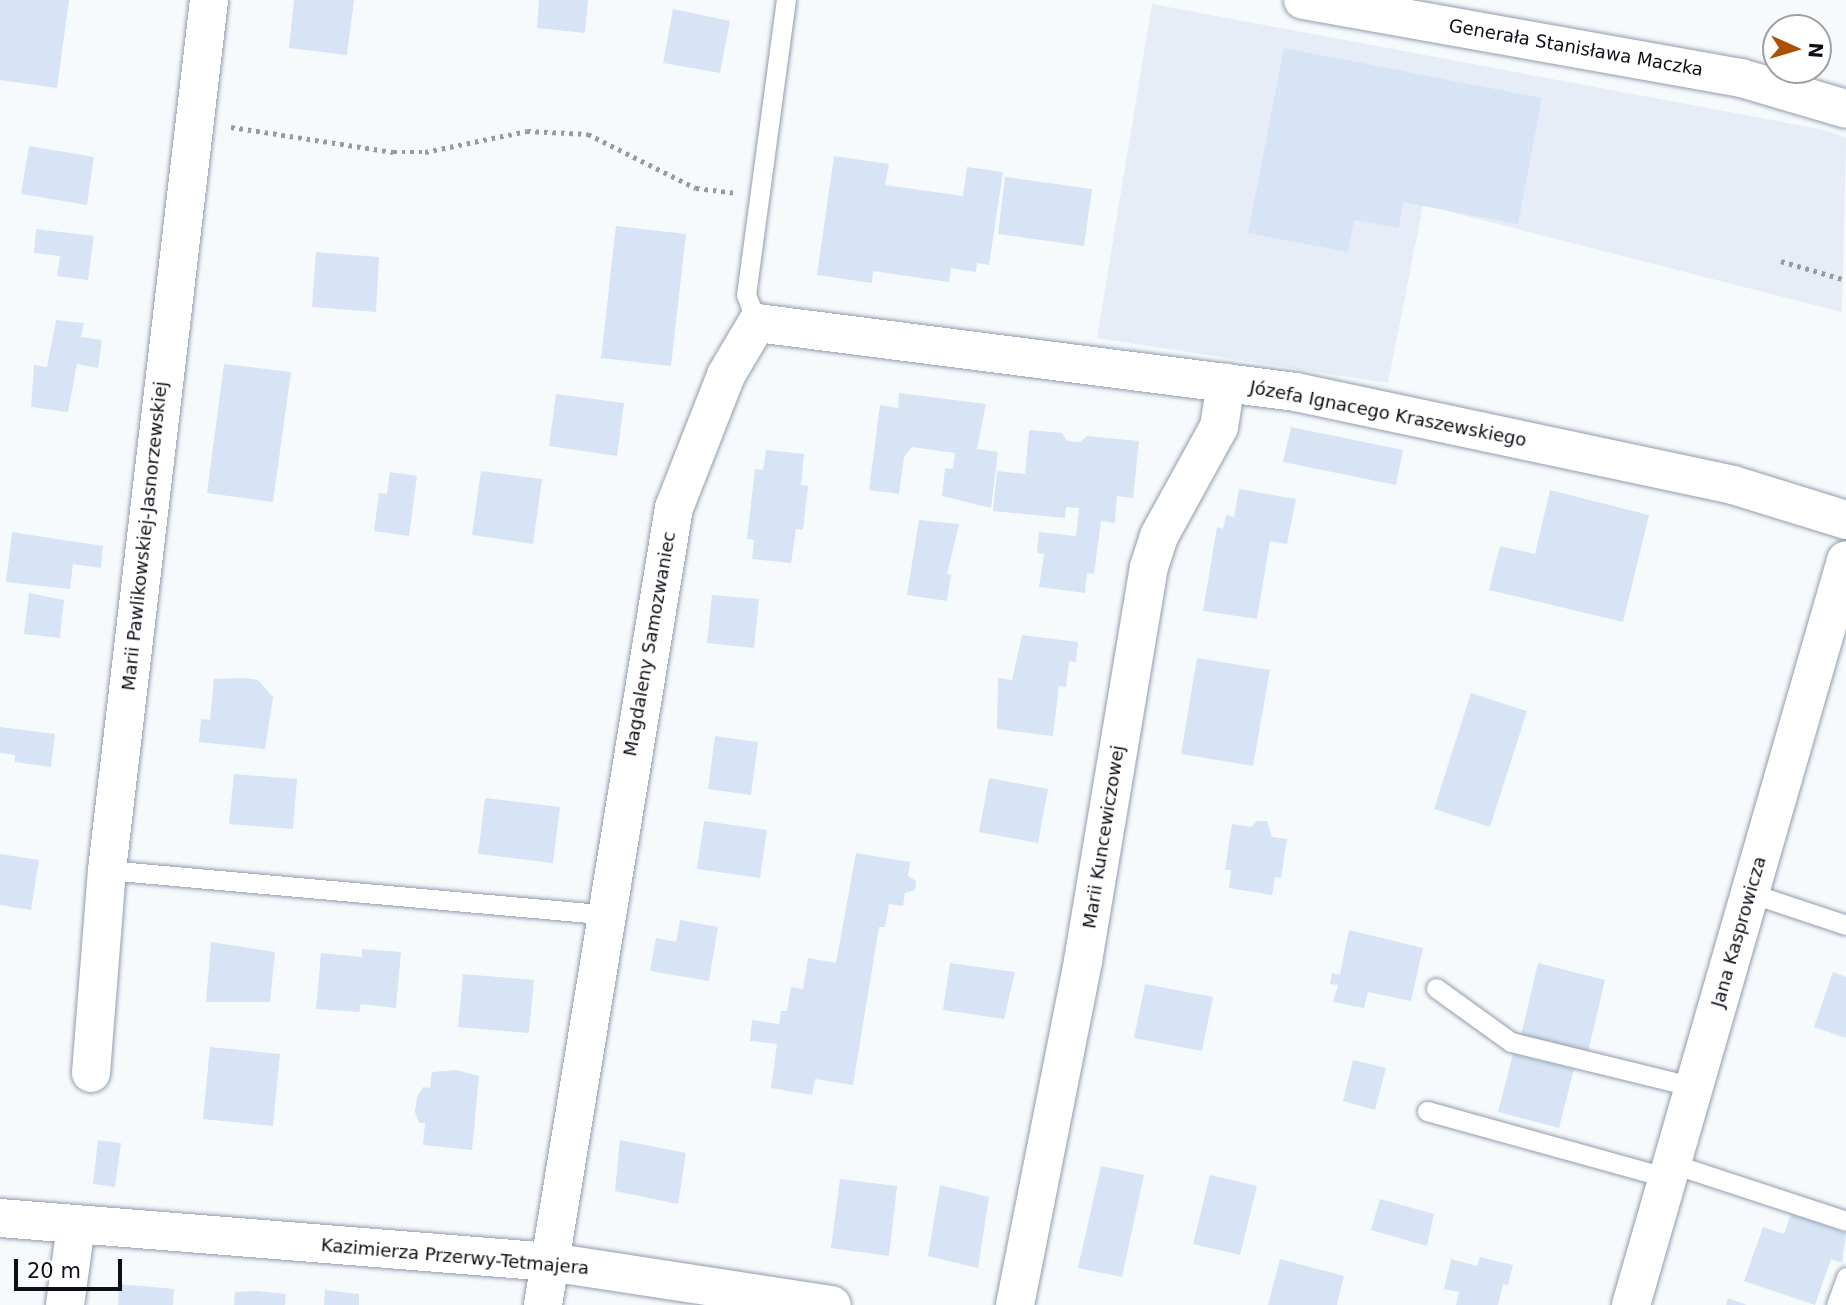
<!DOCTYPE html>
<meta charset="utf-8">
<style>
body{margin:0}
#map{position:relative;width:1846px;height:1305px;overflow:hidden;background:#f7fafd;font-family:"DejaVu Sans",sans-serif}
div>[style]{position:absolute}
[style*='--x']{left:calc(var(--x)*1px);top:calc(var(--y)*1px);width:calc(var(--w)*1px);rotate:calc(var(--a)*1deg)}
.built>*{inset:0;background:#e6edf6}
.building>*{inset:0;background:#d6e4f5}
.path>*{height:4.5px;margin-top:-2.25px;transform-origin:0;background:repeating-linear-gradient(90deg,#979b9f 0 3.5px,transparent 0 8.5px)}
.roads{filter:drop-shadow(0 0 2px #909dad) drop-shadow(0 0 2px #909dad)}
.service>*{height:19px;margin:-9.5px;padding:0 9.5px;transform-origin:9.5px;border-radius:9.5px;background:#fff}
.minor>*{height:38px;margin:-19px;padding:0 19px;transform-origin:19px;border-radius:19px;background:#fff}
.tertiary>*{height:38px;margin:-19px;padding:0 19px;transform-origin:19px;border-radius:19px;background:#fff}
span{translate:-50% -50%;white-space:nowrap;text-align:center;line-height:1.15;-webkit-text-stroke:6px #fff;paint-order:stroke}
.street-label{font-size:18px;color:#0c1016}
.north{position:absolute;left:1762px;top:14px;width:70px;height:70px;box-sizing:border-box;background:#fff;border:2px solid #9e9fa2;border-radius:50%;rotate:94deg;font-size:19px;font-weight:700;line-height:28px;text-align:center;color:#0c1016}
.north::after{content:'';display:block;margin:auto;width:24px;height:32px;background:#ad4e00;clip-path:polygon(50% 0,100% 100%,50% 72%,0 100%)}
.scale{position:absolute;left:14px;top:1259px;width:108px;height:32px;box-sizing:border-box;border:4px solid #0c1016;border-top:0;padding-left:9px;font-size:21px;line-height:24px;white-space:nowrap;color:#0c1016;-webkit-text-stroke:5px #fff;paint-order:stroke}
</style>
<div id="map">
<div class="built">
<div style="clip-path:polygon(1152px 4px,1825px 130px,1846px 138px,1842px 312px,1423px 205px,1388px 383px,1097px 338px)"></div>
</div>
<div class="building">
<div style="clip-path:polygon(0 0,69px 0,57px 88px,0 80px)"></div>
<div style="clip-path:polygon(294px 0,354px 0,347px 55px,289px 48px)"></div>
<div style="clip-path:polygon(539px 0,588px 0,585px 33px,537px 28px)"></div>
<div style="clip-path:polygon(673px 9px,730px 21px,720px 73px,663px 63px)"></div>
<div style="clip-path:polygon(1284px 48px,1542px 98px,1518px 224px,1403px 202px,1399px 228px,1354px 220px,1348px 252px,1248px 233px)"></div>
<div style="clip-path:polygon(29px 146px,94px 157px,87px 205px,21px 194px)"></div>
<div style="clip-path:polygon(834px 156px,889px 164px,885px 185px,963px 196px,967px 167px,1003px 172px,989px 265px,977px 263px,976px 272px,951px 268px,949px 282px,873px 271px,872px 283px,817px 275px)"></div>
<div style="clip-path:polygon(1005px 177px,1092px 189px,1084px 246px,998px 234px)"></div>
<div style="clip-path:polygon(616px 226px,686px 234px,671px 366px,601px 358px)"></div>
<div style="clip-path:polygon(36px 229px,94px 236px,88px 280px,57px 276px,60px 256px,34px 253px)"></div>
<div style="clip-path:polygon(316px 252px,379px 257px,376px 312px,312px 307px)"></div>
<div style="clip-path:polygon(56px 320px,84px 323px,81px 337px,102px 340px,98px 368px,77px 364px,68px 412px,31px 407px,34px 365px,47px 367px)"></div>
<div style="clip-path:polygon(224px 364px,291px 372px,273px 502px,207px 493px)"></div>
<div style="clip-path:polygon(899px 393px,986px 404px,977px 449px,998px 452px,991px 508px,942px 496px,945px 468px,953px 469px,955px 453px,912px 447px,904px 457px,899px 494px,869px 490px,880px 405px,898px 408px)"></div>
<div style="clip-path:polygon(556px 394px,624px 403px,617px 456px,549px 446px)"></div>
<div style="clip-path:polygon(1291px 427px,1403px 450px,1396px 485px,1283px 462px)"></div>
<div style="clip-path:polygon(1029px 430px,1062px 433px,1067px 441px,1080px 442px,1087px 436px,1139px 441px,1133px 498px,1117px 496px,1115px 523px,1101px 521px,1094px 574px,1087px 573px,1085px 593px,1039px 587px,1044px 554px,1037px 553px,1039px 532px,1076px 536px,1079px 508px,1066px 507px,1065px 518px,993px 511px,997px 471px,1025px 474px)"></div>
<div style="clip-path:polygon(766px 450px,804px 454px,801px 485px,808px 486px,803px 530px,796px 529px,791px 563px,752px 559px,754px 540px,747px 539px,755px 469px,763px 470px)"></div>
<div style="clip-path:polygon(481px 471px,542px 479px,533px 544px,472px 535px)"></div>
<div style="clip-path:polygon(390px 472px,417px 476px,409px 536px,374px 531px,379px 493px,387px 494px)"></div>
<div style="clip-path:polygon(1239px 489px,1296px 499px,1287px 544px,1270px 541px,1257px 619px,1203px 611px,1217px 527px,1223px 529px,1226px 515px,1234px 517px)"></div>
<div style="clip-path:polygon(1550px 490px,1649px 515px,1623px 622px,1489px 590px,1500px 546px,1535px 554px)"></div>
<div style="clip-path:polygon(919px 520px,959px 524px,947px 574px,951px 575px,947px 601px,907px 595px)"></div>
<div style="clip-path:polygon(12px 532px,103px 546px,101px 568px,73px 564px,70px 589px,6px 582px)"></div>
<div style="clip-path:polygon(29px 593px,64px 600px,60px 638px,24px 634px)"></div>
<div style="clip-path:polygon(712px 595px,759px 599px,754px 648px,707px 643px)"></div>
<div style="clip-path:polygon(1022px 635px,1078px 642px,1076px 662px,1069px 661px,1066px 687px,1059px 686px,1053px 736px,997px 729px,998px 678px,1012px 680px)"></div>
<div style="clip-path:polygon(1197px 658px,1270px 670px,1253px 766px,1181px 754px)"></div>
<div style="clip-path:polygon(245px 678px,258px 680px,273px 697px,265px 749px,199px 742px,201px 719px,210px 720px,214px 679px)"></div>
<div style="clip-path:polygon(1471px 693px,1527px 711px,1490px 827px,1434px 809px)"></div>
<div style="clip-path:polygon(0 727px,55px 734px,51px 767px,15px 762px,15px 755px,0 753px)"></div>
<div style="clip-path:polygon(715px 736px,758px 742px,751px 795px,708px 789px)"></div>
<div style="clip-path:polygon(234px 774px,297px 779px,293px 829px,229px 824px)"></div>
<div style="clip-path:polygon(989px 778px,1048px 789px,1038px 843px,979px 832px)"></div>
<div style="clip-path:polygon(485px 798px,560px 807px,553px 863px,478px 854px)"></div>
<div style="clip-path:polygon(704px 821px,767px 830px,760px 878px,697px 869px)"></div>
<div style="clip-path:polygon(1257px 821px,1267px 821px,1272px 837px,1287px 839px,1281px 878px,1275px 877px,1272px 895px,1229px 888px,1231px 870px,1225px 870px,1232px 824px,1251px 827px)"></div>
<div style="clip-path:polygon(856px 853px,910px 862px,908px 876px,916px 881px,915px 890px,905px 893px,903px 906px,889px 904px,885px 927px,879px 927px,853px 1085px,815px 1079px,812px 1095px,771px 1088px,777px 1044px,750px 1041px,752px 1020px,779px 1024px,781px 1011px,787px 1011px,791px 987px,803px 989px,808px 958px,836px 963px)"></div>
<div style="clip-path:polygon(0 854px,39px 860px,31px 910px,0 905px)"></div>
<div style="clip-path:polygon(680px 920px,718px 927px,709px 981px,650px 971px,656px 938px,676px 942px)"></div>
<div style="clip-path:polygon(1349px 930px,1423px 948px,1411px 1001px,1368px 992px,1364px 1008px,1333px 1002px,1338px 985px,1330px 984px,1332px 973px,1340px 975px)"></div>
<div style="clip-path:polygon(211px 942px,275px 952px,270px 1002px,206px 1002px)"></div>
<div style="clip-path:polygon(362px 949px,401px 952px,396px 1008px,361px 1004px,359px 1012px,316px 1009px,321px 953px,362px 957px)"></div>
<div style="clip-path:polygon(950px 963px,1015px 972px,1004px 1019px,943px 1010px)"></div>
<div style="clip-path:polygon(1538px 963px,1605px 980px,1588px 1052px,1521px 1036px)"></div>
<div style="clip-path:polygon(1833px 972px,1846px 977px,1846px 1038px,1814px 1027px)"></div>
<div style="clip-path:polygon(463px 974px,534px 980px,529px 1033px,458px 1027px)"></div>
<div style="clip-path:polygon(1145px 984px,1213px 997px,1202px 1051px,1134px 1038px)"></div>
<div style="clip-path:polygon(210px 1047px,280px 1054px,273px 1126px,203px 1119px)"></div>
<div style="clip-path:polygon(1513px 1054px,1574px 1069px,1559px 1128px,1498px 1112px)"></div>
<div style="clip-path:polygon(1353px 1060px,1386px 1068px,1375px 1110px,1343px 1101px)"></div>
<div style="clip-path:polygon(456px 1070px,479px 1076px,472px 1150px,423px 1145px,425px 1123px,419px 1123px,415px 1112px,417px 1097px,423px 1087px,430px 1088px,432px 1072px)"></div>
<div style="clip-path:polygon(98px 1140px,121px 1143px,115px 1187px,93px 1184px)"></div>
<div style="clip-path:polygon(620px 1140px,686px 1153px,678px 1204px,615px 1191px)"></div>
<div style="clip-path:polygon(1101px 1166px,1144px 1175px,1122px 1277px,1078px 1268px)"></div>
<div style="clip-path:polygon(1210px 1175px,1257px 1186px,1240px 1255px,1193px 1244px)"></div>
<div style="clip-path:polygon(840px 1179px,897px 1186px,889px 1256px,831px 1248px)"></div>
<div style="clip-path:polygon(940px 1185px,989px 1197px,978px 1268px,928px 1256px)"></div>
<div style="clip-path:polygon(1380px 1199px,1434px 1214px,1427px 1246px,1371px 1230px)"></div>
<div style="clip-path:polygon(1791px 1214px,1846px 1233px,1842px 1263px,1831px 1259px,1815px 1305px,1744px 1281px,1763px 1227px,1784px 1234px)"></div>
<div style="clip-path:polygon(1480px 1257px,1513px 1265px,1508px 1285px,1503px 1284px,1498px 1305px,1456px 1305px,1459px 1292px,1444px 1289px,1451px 1259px,1477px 1266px)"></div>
<div style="clip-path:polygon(1280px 1259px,1344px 1276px,1337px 1305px,1268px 1305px)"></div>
<div style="clip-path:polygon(119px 1284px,174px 1289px,173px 1305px,118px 1305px)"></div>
<div style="clip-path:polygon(325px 1290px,359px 1294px,359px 1305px,324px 1305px)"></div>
<div style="clip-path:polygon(256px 1291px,286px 1294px,285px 1305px,234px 1305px,235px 1292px)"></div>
<div style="clip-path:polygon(1728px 1298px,1747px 1305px,1726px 1305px)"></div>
</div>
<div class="path">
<div style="--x:231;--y:127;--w:164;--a:8.8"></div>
<div style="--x:393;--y:152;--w:32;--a:0"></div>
<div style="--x:425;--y:152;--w:104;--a:-11.6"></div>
<div style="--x:527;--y:131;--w:61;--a:2.8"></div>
<div style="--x:588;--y:134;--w:121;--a:26.6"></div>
<div style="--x:696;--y:188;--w:38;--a:7"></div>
<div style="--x:1781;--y:261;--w:68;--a:16.3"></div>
</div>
<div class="roads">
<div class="service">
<div style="--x:757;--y:323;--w:30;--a:-111"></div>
<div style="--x:746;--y:295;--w:298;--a:-82.3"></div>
<div style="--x:107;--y:870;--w:499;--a:5.1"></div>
<div style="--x:1750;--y:893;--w:101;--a:18.4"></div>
<div style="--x:1436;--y:988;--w:92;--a:35.8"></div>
<div style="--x:1511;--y:1042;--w:188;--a:13.8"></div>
<div style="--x:1427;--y:1111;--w:251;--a:15.5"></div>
<div style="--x:1673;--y:1164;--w:182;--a:18.2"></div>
<div style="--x:1836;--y:1305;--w:30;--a:-70"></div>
</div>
<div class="minor">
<div style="--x:1303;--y:0;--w:445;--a:10.1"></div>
<div style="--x:1741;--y:78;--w:109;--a:16.4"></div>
<div style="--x:91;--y:1073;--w:204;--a:-85.5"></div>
<div style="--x:107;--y:870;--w:876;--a:-83.31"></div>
<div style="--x:0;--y:1218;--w:552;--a:4.57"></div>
<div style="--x:550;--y:1262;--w:285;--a:8.7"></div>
<div style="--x:65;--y:1305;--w:80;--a:-82.1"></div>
<div style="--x:543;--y:1305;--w:808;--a:-80.67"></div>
<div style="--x:674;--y:508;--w:143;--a:-68.6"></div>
<div style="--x:726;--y:375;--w:61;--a:-59.2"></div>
<div style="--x:757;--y:323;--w:543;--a:7.3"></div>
<div style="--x:1296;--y:392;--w:447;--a:12"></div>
<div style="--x:1733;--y:485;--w:118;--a:17.2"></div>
<div style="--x:1015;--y:1305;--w:351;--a:-78.8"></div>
<div style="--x:1083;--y:961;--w:399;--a:-80.5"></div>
<div style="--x:1149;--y:567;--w:33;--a:-72"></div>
<div style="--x:1159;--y:536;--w:124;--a:-61.2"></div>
<div style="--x:1219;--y:427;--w:45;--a:-81"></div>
</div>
<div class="tertiary">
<div style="--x:1631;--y:1305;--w:775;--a:-73.9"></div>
</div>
</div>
<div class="street-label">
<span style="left:1576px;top:48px;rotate:10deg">Generała Stanisława Maczka</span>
<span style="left:1388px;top:414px;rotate:11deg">Józefa Ignacego Kraszewskiego</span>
<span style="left:145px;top:536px;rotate:-84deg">Marii Pawlikowskiej-Jasnorzewskiej</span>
<span style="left:650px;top:644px;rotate:-80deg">Magdaleny Samozwaniec</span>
<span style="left:1104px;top:837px;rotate:-81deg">Marii Kuncewiczowej</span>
<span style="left:1739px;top:932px;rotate:-74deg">Jana Kasprowicza</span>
<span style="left:455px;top:1257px;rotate:5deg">Kazimierza Przerwy-Tetmajera</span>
</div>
<div class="north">N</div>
<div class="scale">20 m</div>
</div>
